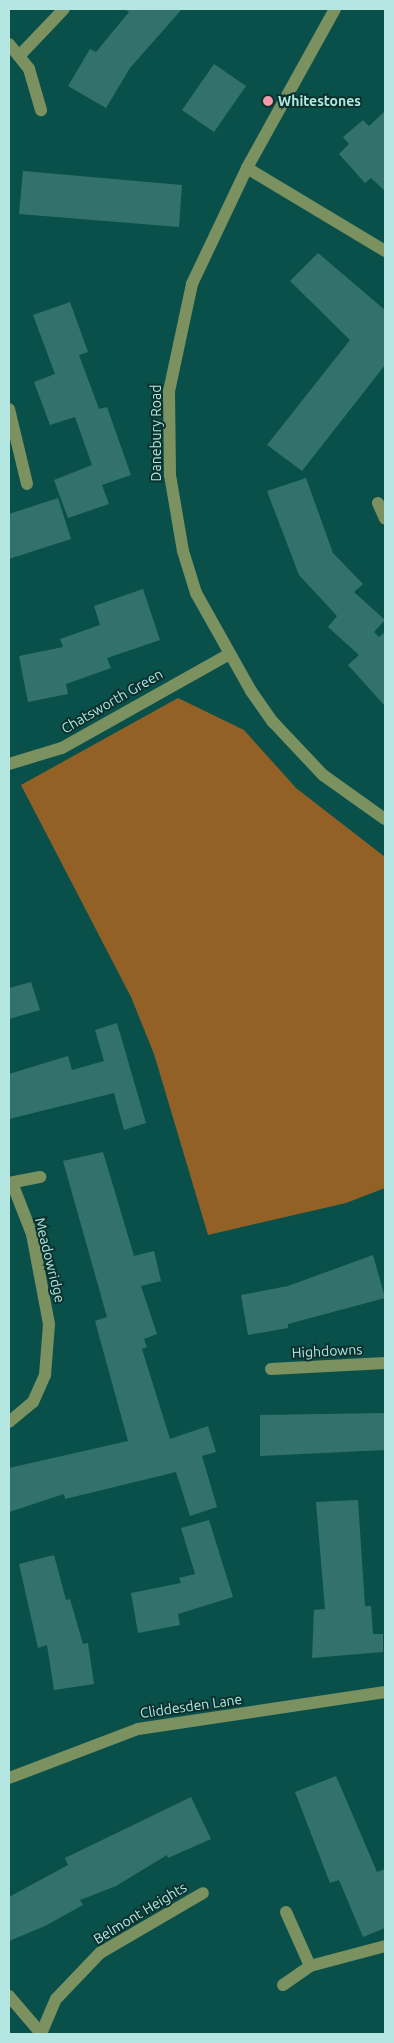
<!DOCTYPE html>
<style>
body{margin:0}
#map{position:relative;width:394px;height:2043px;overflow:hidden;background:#09504b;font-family:Ubuntu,sans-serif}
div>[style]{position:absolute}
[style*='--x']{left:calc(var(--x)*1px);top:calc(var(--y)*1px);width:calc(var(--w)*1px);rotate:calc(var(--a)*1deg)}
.green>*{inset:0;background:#936126}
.building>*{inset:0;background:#33726c}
.minor>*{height:12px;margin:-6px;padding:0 6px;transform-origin:6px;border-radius:6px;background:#7c9160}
.dots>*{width:14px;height:14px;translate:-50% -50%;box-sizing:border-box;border:2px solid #0b322f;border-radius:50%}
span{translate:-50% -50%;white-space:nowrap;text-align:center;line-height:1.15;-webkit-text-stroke:4px #0b322f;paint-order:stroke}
.poi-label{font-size:14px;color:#b4e7e1;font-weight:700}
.left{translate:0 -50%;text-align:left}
.street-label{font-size:14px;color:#b4e7e1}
.frame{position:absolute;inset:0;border:10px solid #b4e7e1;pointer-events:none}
</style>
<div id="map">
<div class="green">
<div style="clip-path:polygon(178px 698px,244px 730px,296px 788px,385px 857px,385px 1188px,346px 1203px,208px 1235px,154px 1054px,131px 997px,21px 785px)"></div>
</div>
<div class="building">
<div style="clip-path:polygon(124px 9px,182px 9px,130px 68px,106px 108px,68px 86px,90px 49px,96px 52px,129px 12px)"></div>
<div style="clip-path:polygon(214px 64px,246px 86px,214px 132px,182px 110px)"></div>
<div style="clip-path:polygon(385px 111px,385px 191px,371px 178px,365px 183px,339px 154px,349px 144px,343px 137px,363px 120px,369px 126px)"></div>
<div style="clip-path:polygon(23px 171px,182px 185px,179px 227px,19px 214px)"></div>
<div style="clip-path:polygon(318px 253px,385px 310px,385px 365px,302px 471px,267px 445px,350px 340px,290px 281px)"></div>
<div style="clip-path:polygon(70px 302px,88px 352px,79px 355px,99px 409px,107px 407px,131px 475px,102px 485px,109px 504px,68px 518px,54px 480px,92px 465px,75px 417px,50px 425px,34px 382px,55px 374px,33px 315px)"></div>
<div style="clip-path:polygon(306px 478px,333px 553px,363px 584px,354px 592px,385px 620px,374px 632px,379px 637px,385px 632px,385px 706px,348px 665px,359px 655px,328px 627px,337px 616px,299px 575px,267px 491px)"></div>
<div style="clip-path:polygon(58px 498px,71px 539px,9px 559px,9px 514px)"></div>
<div style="clip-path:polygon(143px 589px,160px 640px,107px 658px,111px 668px,66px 684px,68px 694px,28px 702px,19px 656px,63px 647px,60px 639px,100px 625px,94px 606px)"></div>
<div style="clip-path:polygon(31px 982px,40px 1010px,9px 1019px,9px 988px)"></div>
<div style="clip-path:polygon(117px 1023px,146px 1123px,124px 1130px,114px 1093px,9px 1119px,9px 1074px,68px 1056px,72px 1070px,104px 1061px,95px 1030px)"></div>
<div style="clip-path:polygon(103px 1152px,134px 1256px,154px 1251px,161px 1281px,141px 1286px,157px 1334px,144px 1339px,147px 1347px,142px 1349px,170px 1439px,208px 1426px,216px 1452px,202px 1456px,217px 1507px,190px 1516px,176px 1472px,65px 1499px,64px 1494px,9px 1512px,9px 1468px,128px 1441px,95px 1321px,107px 1317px,63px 1161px)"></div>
<div style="clip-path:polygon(373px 1255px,385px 1298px,288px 1324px,288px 1328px,248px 1335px,241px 1295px,288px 1286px)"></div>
<div style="clip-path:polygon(385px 1413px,385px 1450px,260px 1456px,260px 1415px)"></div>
<div style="clip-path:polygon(358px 1500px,365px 1606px,371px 1606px,373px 1634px,383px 1634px,383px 1652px,312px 1658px,314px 1610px,325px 1609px,316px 1502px)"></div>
<div style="clip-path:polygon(209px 1520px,233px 1597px,178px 1614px,180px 1625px,138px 1633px,131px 1593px,181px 1583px,179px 1578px,195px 1574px,181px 1528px)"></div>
<div style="clip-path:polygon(54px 1555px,66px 1600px,70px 1599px,83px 1644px,88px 1643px,94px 1684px,54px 1690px,47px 1645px,38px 1648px,19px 1564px)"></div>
<div style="clip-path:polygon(336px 1776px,377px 1872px,385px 1869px,385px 1928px,363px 1937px,339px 1880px,330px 1883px,295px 1792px)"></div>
<div style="clip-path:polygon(191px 1797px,211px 1839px,168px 1858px,167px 1855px,116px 1886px,80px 1900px,83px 1905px,45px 1926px,9px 1941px,9px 1897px,68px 1865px,65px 1858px)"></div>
</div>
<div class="minor">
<div style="--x:335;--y:9;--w:182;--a:119"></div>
<div style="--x:247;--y:168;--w:128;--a:115.4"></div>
<div style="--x:192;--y:284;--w:109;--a:102.1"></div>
<div style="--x:169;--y:391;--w:84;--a:89.3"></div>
<div style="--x:170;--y:475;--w:77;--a:80.3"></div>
<div style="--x:183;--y:551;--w:44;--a:72.8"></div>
<div style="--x:196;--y:593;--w:112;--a:60.7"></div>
<div style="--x:251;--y:691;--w:38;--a:55"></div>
<div style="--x:273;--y:722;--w:73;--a:46.7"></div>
<div style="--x:323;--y:775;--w:76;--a:35.4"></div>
<div style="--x:9;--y:44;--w:32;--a:51"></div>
<div style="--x:29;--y:69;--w:43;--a:73.7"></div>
<div style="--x:21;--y:54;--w:62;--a:-46.3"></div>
<div style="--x:247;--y:168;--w:161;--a:31"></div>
<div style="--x:9;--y:409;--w:77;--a:76.5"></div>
<div style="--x:378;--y:503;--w:17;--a:66"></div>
<div style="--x:9;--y:764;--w:55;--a:-16.8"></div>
<div style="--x:62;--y:748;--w:190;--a:-29.3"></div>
<div style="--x:9;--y:1183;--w:32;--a:-11"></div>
<div style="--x:271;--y:1369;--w:114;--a:-3"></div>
<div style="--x:9;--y:1422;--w:31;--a:-40"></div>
<div style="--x:33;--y:1402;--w:30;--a:-66"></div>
<div style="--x:45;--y:1375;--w:51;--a:-85.5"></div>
<div style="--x:49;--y:1324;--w:92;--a:-100.7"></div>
<div style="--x:32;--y:1234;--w:55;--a:-111.4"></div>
<div style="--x:9;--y:1778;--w:138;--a:-20.8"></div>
<div style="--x:138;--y:1729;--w:250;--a:-8.5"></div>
<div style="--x:286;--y:1912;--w:59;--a:66"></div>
<div style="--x:283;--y:1985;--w:33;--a:-35"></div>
<div style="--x:310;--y:1966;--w:78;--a:-14.9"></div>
<div style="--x:9;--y:1996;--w:46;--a:49.4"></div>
<div style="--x:41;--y:2034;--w:38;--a:-67"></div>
<div style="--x:56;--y:1999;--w:64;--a:-46.3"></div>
<div style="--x:100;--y:1953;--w:119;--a:-30.2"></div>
</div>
<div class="dots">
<div style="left:268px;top:101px;background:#f39aab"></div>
</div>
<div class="poi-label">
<span class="left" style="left:278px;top:101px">Whitestones</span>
</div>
<div class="street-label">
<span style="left:156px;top:433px;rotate:-90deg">Danebury Road</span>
<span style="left:112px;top:701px;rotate:-30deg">Chatsworth Green</span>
<span style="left:50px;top:1260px;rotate:76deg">Meadowridge</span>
<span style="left:327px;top:1351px;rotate:-3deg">Highdowns</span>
<span style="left:191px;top:1706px;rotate:-8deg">Cliddesden Lane</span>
<span style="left:140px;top:1913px;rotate:-31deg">Belmont Heights</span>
</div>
<div class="frame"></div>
</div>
